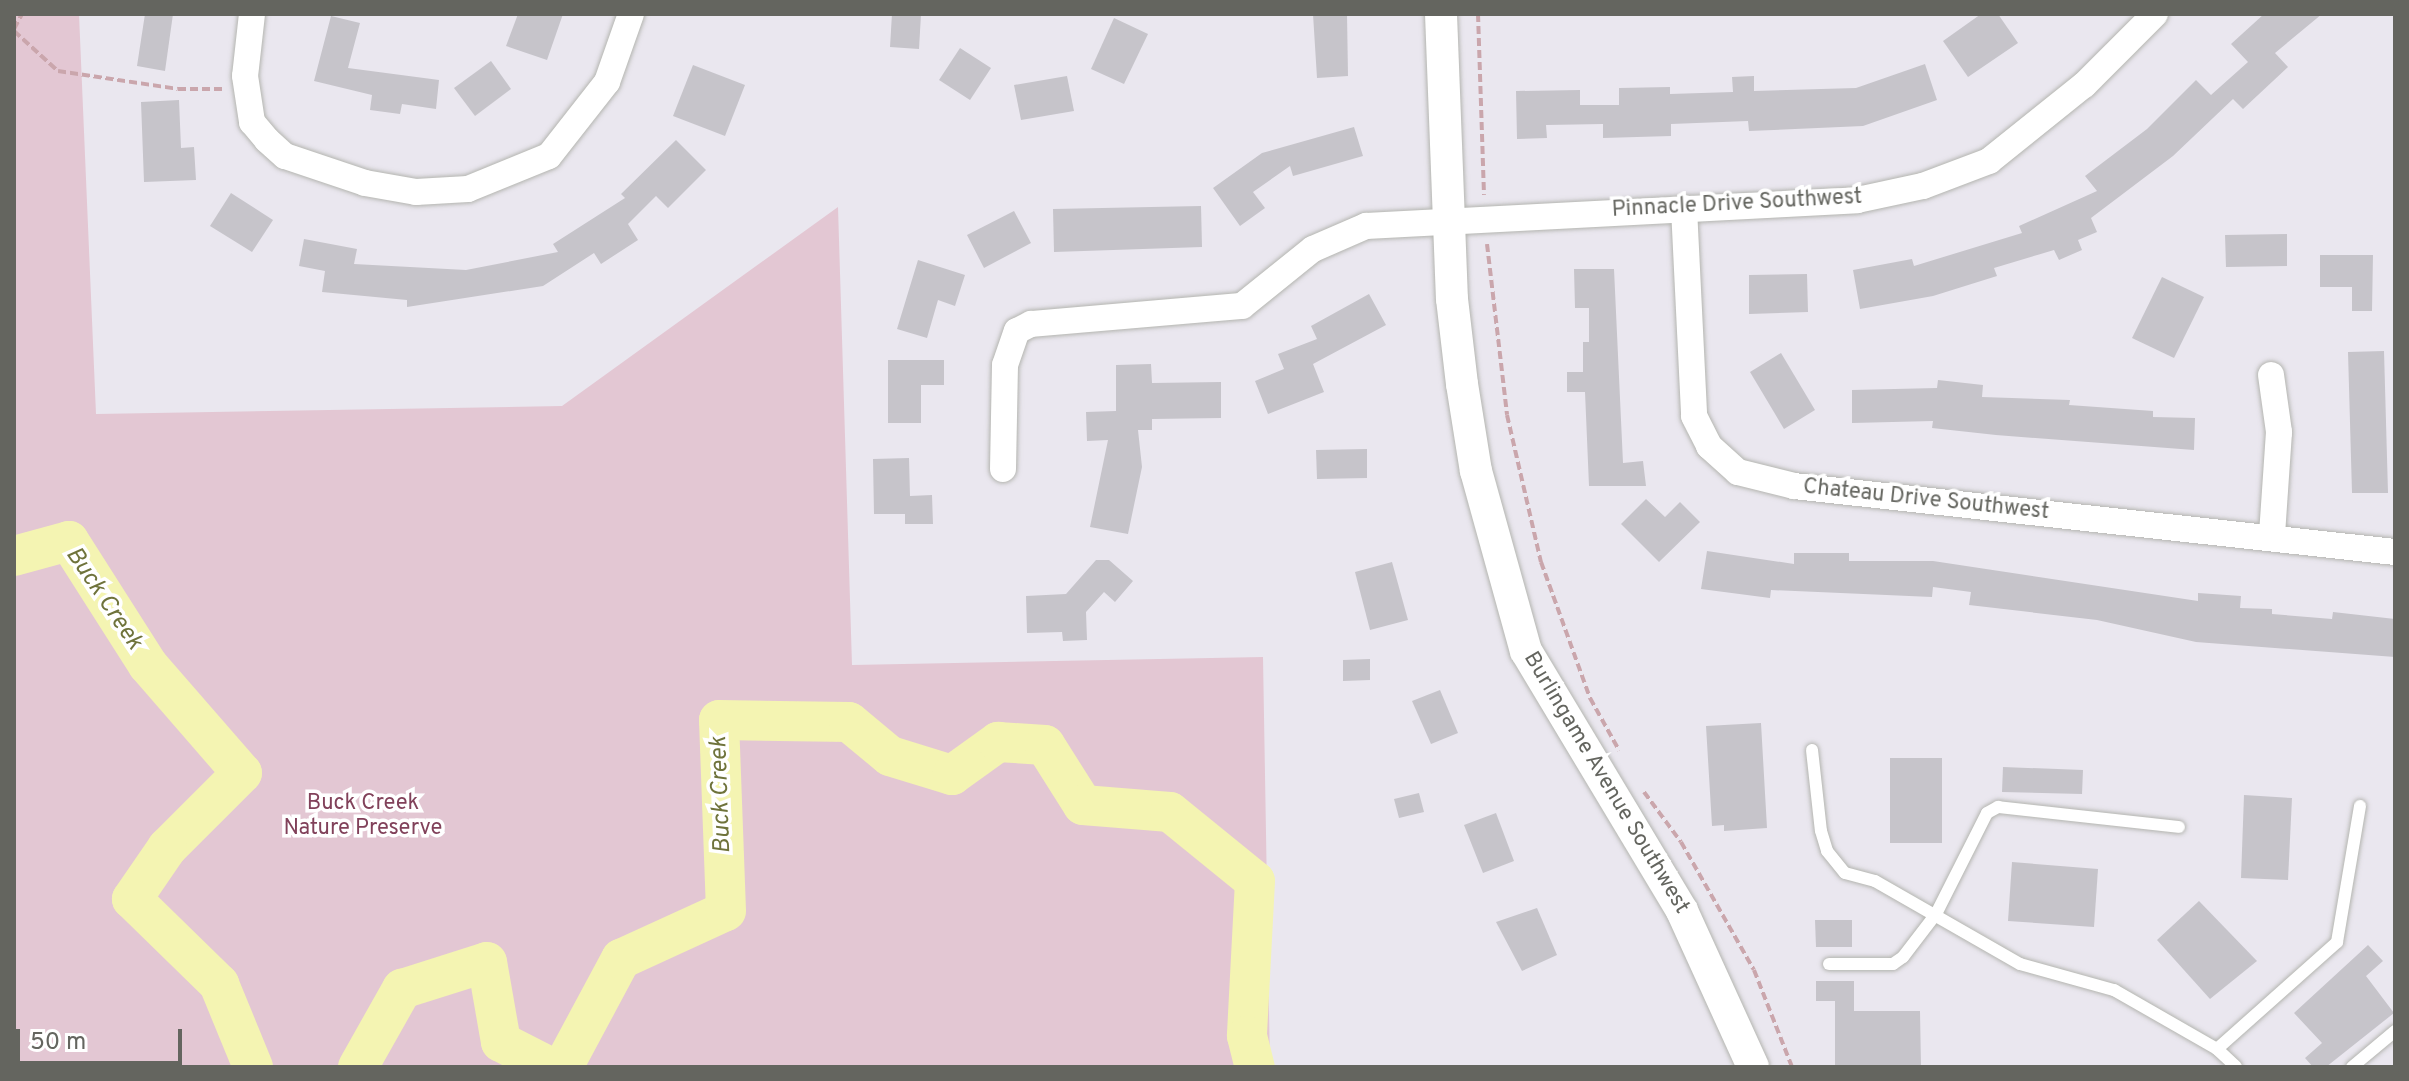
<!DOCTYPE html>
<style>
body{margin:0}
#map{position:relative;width:2409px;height:1081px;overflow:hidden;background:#eae7ef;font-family:Overpass,sans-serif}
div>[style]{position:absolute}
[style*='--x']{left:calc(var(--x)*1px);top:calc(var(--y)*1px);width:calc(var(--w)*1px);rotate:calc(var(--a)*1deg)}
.green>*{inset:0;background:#e3c7d3}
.river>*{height:40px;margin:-20px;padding:0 20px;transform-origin:20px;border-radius:20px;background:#f4f4b2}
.building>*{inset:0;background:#c6c4ca}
.path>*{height:4px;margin-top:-2px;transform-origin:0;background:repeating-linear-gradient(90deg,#caa6ac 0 8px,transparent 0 12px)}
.roads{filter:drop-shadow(0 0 2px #b4b5b0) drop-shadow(0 0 2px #b4b5b0)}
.service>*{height:12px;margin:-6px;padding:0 6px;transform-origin:6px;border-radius:6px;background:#fff}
.minor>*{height:26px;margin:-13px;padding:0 13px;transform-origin:13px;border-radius:13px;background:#fff}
.tertiary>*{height:32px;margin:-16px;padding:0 16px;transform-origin:16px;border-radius:16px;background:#fff}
span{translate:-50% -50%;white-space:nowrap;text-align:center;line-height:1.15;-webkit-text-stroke:7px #fff;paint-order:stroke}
.street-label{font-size:22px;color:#64655f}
.park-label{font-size:22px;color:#81415a}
.water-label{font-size:24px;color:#6f733b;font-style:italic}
.frame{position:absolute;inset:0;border:16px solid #64655f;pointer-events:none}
.scale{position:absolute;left:16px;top:1029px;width:166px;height:36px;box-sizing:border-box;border:4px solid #64655f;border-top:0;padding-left:10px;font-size:24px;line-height:28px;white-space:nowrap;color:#64655f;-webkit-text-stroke:6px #fff;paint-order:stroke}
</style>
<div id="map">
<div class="green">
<div style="clip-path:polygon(14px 14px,79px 14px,96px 414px,562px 406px,838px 207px,852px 665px,1263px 657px,1270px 1067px,14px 1067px)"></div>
</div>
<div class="river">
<div style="--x:14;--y:556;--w:57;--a:-15.3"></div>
<div style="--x:69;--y:541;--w:147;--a:57.5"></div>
<div style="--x:148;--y:665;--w:143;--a:49"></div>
<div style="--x:242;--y:773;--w:106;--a:135"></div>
<div style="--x:167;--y:848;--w:62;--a:124.5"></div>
<div style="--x:132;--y:899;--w:122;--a:44.3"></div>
<div style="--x:219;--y:984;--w:90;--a:67.7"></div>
<div style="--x:358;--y:1067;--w:90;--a:-60.6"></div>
<div style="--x:402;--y:989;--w:89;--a:-17.6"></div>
<div style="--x:487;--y:962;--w:81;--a:80.1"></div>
<div style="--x:501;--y:1042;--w:55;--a:27"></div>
<div style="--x:563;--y:1067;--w:123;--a:-61.8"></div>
<div style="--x:621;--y:959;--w:115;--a:-24.6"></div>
<div style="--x:726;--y:911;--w:191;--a:-92.1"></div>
<div style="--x:719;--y:720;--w:130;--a:0.9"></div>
<div style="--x:849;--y:722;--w:53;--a:39.7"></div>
<div style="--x:890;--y:756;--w:65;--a:17"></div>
<div style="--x:952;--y:775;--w:57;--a:-35.7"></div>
<div style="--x:998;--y:742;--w:47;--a:3.7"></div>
<div style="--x:1045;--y:745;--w:71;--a:57.7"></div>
<div style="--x:1083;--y:805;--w:87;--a:4.6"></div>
<div style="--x:1170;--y:812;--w:109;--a:39.1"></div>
<div style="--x:1255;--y:881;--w:155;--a:93"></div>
<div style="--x:1247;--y:1036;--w:32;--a:76"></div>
</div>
<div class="building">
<div style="clip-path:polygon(145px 14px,173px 14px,165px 71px,137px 66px)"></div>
<div style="clip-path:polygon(518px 14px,563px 14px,547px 60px,506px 46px)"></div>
<div style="clip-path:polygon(892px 14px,921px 14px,919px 49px,890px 47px)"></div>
<div style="clip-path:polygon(1313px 14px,1347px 14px,1348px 76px,1317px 78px)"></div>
<div style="clip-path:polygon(1981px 14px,1998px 14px,2018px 43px,1968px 77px,1943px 41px)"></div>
<div style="clip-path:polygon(2264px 14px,2322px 14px,2275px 53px,2288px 67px,2243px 109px,2233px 99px,2173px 156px,2091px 218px,2097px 232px,2078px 240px,2082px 250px,2059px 260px,2054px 250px,1994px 268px,1997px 276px,1933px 296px,1860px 309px,1853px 270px,1912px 259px,1914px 266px,2022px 233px,2019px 226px,2097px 191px,2085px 176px,2147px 129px,2196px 80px,2211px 95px,2248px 62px,2231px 44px)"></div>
<div style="clip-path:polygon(331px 16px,360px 23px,348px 68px,439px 80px,436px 109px,402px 104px,400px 114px,370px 110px,372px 95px,314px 81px)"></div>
<div style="clip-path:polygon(1114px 18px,1148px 34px,1124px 84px,1091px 69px)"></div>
<div style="clip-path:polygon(960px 48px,991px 68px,970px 100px,939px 80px)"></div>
<div style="clip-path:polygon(491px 61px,511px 89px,475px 116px,454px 88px)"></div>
<div style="clip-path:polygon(1925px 64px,1937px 100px,1863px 126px,1749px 131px,1748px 121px,1671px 124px,1671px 136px,1603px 138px,1603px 124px,1546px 125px,1547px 138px,1517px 139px,1516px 91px,1580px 90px,1580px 105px,1619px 105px,1619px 88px,1670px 87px,1670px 94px,1733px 92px,1732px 77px,1754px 76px,1754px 91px,1856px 88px)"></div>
<div style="clip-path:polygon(693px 65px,745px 85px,725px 136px,673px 116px)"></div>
<div style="clip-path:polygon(1067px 76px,1074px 111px,1021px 120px,1014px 85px)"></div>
<div style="clip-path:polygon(179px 100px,181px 148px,194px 147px,196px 180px,144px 182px,141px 102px)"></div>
<div style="clip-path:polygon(1354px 127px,1363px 156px,1293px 176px,1290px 166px,1253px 192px,1265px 208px,1240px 226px,1213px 188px,1262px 153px)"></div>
<div style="clip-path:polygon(676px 140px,706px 170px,668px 208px,656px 196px,628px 224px,638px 240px,601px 264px,594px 253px,543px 286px,407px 307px,407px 300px,322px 292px,325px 271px,299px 266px,304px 239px,357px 249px,354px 264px,466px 270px,558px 252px,553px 244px,625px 198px,621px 194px)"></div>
<div style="clip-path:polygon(231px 193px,273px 220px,252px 252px,210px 226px)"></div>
<div style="clip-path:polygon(1201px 206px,1202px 247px,1054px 252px,1053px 209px)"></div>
<div style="clip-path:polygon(1014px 211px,1031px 243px,984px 268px,967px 235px)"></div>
<div style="clip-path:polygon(2287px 234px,2287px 266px,2226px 267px,2225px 235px)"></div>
<div style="clip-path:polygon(2320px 255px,2373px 255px,2372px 311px,2352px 311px,2352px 287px,2320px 287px)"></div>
<div style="clip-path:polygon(918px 260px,965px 275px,955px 306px,938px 300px,927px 338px,897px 329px)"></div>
<div style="clip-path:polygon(1574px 269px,1614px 269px,1623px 463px,1643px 461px,1646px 486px,1589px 486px,1585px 392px,1567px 392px,1567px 372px,1583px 372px,1583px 342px,1589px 342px,1589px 308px,1575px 308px)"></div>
<div style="clip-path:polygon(1807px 274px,1808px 312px,1749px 314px,1749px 275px)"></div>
<div style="clip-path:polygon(2162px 277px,2204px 297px,2174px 358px,2132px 338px)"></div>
<div style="clip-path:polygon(1369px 294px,1386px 325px,1313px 364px,1324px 392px,1268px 414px,1255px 381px,1284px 369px,1278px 354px,1317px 339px,1311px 326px)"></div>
<div style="clip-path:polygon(2384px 351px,2388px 493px,2352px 493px,2348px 352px)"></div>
<div style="clip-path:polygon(1781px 353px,1815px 410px,1784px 429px,1750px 372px)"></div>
<div style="clip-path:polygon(888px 360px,944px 360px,944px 385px,921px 385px,921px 423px,888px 423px)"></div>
<div style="clip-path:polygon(1151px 364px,1152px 383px,1221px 382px,1221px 418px,1152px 419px,1152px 430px,1138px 430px,1142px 467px,1128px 534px,1090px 527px,1108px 440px,1087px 441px,1086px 412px,1116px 411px,1116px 365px)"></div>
<div style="clip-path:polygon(1938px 380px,1983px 385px,1982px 397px,2070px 400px,2069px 405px,2153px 411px,2153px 417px,2195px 418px,2194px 450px,1996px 435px,1932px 428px,1933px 421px,1852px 423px,1852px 390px,1937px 388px)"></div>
<div style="clip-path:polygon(1367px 449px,1367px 478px,1317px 479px,1316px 450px)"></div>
<div style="clip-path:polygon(909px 458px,910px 496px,932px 495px,933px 524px,905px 524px,905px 514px,874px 514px,873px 459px)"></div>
<div style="clip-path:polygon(1646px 499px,1665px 517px,1680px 502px,1700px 522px,1659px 562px,1621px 524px)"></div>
<div style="clip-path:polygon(1707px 551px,1794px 564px,1794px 553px,1849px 553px,1849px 561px,1933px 561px,2198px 601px,2198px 593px,2241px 596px,2240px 608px,2272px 609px,2272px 614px,2332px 619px,2333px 612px,2395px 619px,2395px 657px,2196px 642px,2097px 620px,1969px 605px,1971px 592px,1933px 587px,1932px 597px,1771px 590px,1770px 598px,1701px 589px)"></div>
<div style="clip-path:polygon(1096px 560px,1109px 560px,1133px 581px,1115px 602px,1104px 592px,1086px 612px,1087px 640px,1063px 641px,1062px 632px,1027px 633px,1026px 596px,1066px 594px)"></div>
<div style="clip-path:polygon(1392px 562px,1408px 620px,1370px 630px,1355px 572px)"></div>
<div style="clip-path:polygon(1370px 659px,1370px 680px,1343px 681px,1343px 660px)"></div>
<div style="clip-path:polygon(1440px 690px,1458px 733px,1431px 744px,1412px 701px)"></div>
<div style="clip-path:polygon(1761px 723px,1767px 828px,1724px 831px,1724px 825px,1712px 826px,1706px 726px)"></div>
<div style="clip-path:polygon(1890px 758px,1942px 758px,1942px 843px,1890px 843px)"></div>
<div style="clip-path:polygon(2003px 767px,2083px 770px,2082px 794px,2002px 792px)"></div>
<div style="clip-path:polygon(1419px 793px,1424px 812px,1399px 818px,1394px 799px)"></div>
<div style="clip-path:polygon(2244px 795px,2292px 798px,2288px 880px,2241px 878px)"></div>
<div style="clip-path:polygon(1496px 813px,1514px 861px,1483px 873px,1464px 825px)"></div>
<div style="clip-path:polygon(2012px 862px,2098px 869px,2094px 927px,2008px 921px)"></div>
<div style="clip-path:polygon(2199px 901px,2257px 961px,2210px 999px,2157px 940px)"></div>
<div style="clip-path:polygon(1537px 908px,1557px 955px,1522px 971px,1496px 922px)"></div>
<div style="clip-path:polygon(1815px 920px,1852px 920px,1852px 947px,1816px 947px)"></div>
<div style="clip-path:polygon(2368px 945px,2383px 961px,2366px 976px,2394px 1013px,2326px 1067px,2313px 1067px,2305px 1058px,2322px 1043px,2294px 1013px)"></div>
<div style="clip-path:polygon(1816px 981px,1854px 981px,1854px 1011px,1920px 1011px,1921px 1067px,1835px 1067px,1835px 1001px,1816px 1001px)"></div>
</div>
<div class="path">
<div style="--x:1478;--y:14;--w:181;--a:88.1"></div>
<div style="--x:14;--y:29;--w:17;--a:-62"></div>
<div style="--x:14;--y:31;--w:59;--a:42.3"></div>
<div style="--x:58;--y:71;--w:121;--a:8.5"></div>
<div style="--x:178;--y:89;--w:46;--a:0"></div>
<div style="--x:1487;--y:244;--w:172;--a:83.3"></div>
<div style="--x:1507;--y:415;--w:151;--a:77"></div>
<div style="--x:1541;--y:562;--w:145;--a:70.2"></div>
<div style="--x:1590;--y:698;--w:60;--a:60.9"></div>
<div style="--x:1644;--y:792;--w:62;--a:53.5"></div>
<div style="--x:1681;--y:842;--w:147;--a:60.3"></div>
<div style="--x:1754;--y:970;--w:104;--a:68.6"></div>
</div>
<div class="roads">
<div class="service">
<div style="--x:1812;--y:750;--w:81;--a:83.7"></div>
<div style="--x:1821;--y:831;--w:21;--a:73"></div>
<div style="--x:1827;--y:851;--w:28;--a:51"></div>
<div style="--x:1845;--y:873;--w:31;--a:15"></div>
<div style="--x:1875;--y:881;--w:167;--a:29.8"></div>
<div style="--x:2020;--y:964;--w:98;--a:15.5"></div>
<div style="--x:2114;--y:990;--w:119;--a:29.8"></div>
<div style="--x:2217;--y:1049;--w:26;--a:43"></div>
<div style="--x:1829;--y:964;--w:64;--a:0"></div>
<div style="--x:1893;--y:964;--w:12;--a:-35"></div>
<div style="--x:1903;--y:957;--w:54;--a:-52.5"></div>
<div style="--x:1936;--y:914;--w:113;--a:-63.2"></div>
<div style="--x:1987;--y:813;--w:13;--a:-29"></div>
<div style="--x:1998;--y:807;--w:182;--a:6.3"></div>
<div style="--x:2217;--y:1049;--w:161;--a:-41.7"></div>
<div style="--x:2337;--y:942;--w:138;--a:-80.4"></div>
<div style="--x:2352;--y:1067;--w:56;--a:-39.9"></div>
</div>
<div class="minor">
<div style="--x:252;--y:14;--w:62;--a:96.4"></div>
<div style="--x:245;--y:76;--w:47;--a:81.3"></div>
<div style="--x:252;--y:122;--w:23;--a:50"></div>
<div style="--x:267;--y:140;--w:24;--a:42"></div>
<div style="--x:285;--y:156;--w:84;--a:18.6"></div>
<div style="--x:365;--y:183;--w:52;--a:10"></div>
<div style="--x:416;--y:192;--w:52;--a:-3.3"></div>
<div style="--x:468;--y:189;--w:87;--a:-22.2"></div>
<div style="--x:549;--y:156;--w:94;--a:-51.9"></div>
<div style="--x:607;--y:82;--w:72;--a:-70.6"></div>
<div style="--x:1684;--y:208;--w:208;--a:87.2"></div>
<div style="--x:1694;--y:416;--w:34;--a:63"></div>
<div style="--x:1709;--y:446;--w:39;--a:42"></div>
<div style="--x:1738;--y:472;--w:58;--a:14"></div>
<div style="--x:1794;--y:486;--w:605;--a:6.27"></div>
<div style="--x:2271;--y:375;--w:58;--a:82"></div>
<div style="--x:2279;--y:432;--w:104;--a:93.9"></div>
<div style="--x:1003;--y:469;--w:104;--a:-88.9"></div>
<div style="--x:1005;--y:365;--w:36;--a:-71"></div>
<div style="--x:1017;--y:331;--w:16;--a:-27"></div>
<div style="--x:1031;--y:324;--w:212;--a:-4.9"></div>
<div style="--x:1242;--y:306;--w:91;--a:-38.8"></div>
<div style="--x:1313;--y:249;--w:58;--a:-23.5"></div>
<div style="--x:1366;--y:226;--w:492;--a:-3"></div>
<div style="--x:1857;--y:200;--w:67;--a:-12"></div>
<div style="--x:1923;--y:186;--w:71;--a:-20.7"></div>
<div style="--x:1989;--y:161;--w:122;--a:-38.7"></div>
<div style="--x:2084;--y:85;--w:100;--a:-45"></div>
</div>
<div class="tertiary">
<div style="--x:1441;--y:14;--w:285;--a:87.8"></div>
<div style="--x:1452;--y:299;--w:86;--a:83.3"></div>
<div style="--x:1462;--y:384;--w:88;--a:80.9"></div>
<div style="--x:1476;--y:471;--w:187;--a:74.5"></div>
<div style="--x:1526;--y:651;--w:303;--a:59"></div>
<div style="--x:1682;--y:911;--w:171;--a:65.5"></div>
</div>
</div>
<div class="street-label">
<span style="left:1737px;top:204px;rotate:-3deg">Pinnacle Drive Southwest</span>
<span style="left:1926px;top:500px;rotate:6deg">Chateau Drive Southwest</span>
<span style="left:1606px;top:783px;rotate:59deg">Burlingame Avenue Southwest</span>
</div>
<div class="park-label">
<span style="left:363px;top:816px">Buck Creek<br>Nature Preserve</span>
</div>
<div class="water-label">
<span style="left:103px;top:599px;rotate:56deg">Buck Creek</span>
<span style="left:722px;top:795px;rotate:-92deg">Buck Creek</span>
</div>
<div class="frame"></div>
<div class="scale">50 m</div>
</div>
